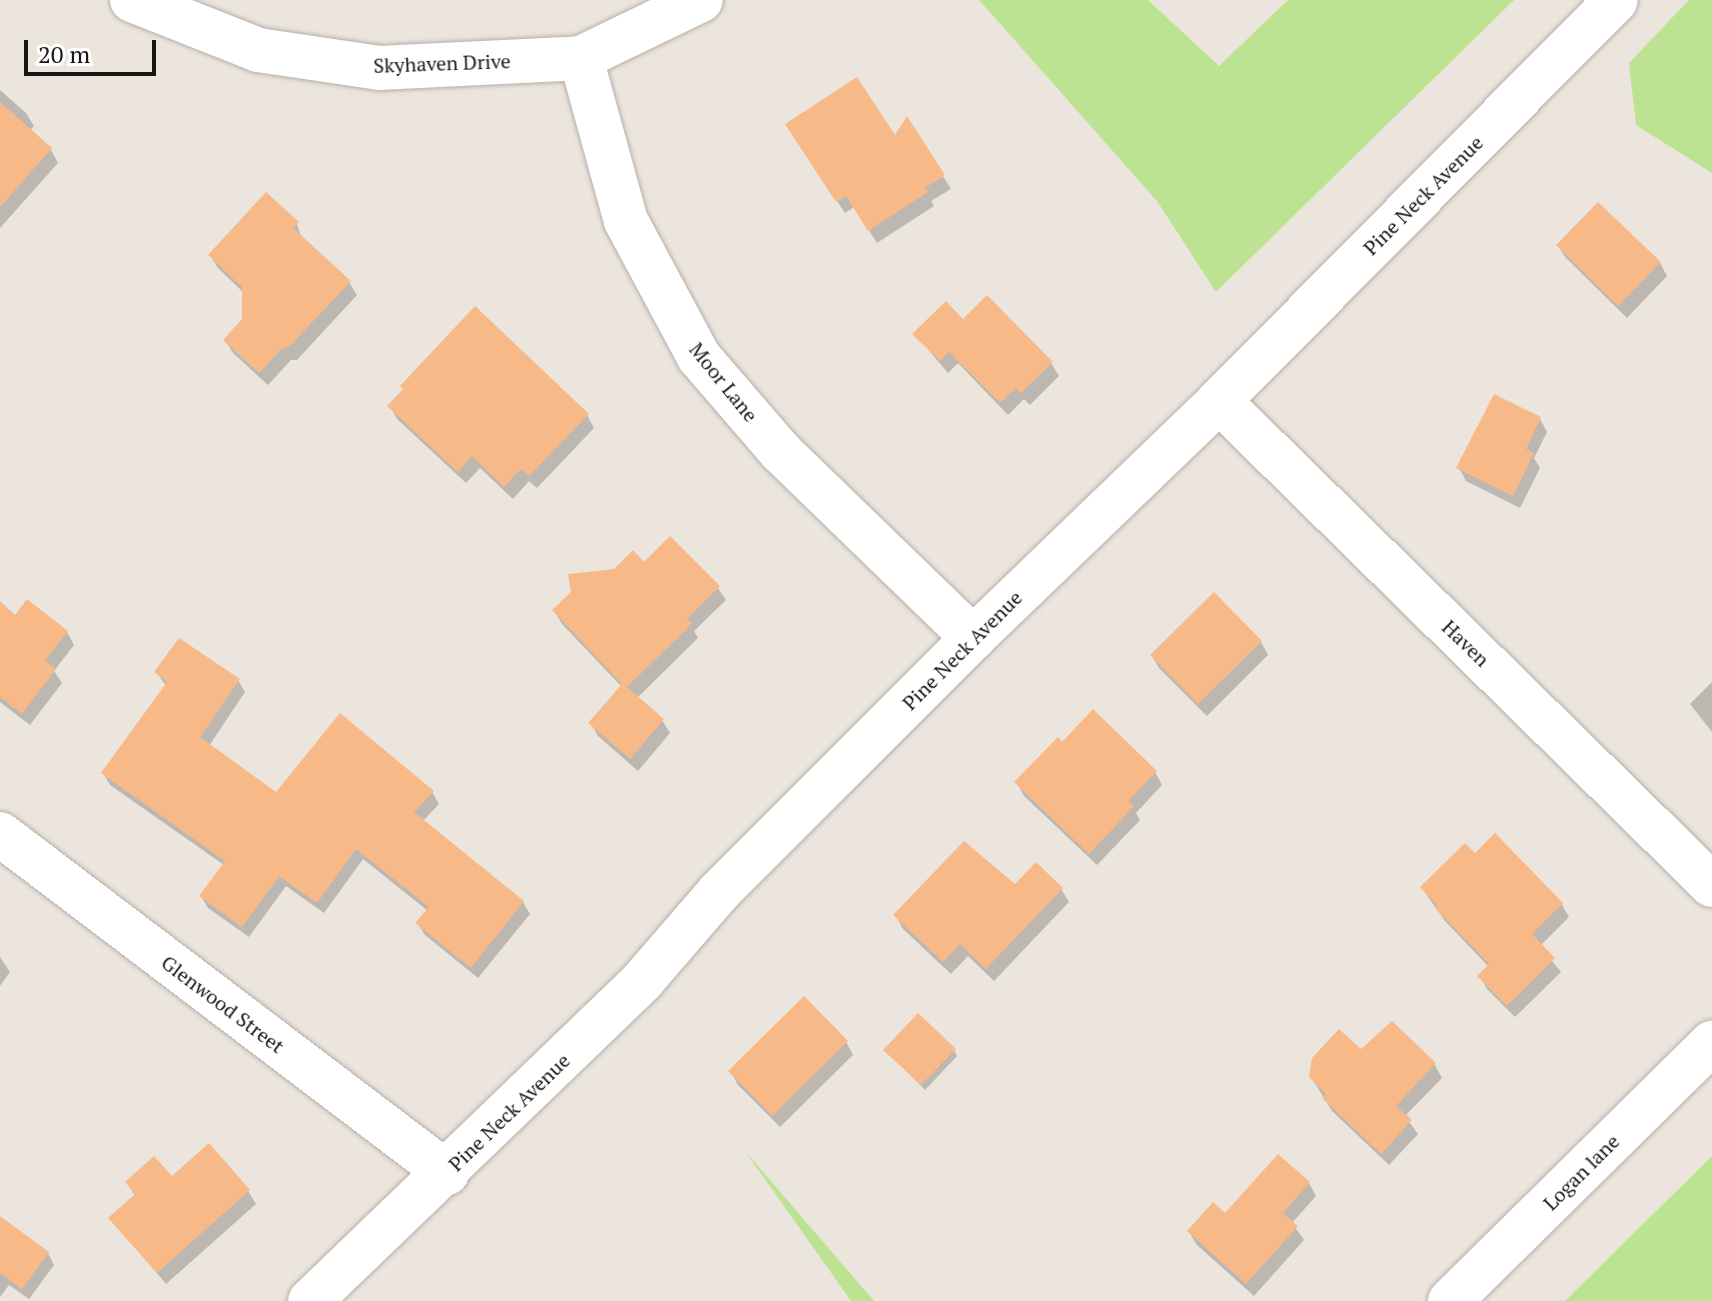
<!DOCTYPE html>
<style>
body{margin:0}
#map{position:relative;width:1712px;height:1301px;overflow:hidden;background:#ece5de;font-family:"PT Serif",serif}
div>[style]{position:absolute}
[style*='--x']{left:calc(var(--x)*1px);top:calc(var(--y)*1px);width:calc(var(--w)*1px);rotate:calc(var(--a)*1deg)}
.green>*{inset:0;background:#bce391}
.shadow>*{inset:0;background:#0003}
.building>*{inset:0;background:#f8b988}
.roads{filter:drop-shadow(0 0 2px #b6afa8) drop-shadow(0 0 2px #b6afa8)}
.minor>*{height:44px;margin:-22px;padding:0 22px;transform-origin:22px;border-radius:22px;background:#fff}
span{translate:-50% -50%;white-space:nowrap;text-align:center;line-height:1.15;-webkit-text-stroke:6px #fff;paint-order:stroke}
.street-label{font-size:20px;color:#191714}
.scale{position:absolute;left:24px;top:40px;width:132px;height:36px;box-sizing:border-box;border:4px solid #191714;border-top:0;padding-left:10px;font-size:24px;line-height:28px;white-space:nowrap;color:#191714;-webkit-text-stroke:6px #fff;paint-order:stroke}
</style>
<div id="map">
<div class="green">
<div style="clip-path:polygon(979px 0,1148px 0,1219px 66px,1288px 0,1514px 0,1216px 292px,1157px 201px)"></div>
<div style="clip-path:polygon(1689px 0,1712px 0,1712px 173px,1636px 125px,1629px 63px)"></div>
<div style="clip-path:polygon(745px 1151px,874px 1301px,851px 1301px)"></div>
<div style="clip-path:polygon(1712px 1156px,1712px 1301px,1565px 1301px)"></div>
</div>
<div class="shadow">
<div style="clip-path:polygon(0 90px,26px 113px,34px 126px,29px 131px,51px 150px,58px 163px,0 228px)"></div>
<div style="clip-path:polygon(907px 119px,951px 189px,931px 201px,934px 206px,877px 243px,854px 207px,845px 213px,795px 137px,895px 139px)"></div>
<div style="clip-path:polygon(297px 224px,302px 239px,349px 282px,357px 295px,297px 360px,291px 360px,268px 385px,233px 353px,225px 340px,244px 320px,244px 293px,218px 268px,210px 255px)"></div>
<div style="clip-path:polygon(1558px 246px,1660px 263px,1667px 276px,1627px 318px,1566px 258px)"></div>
<div style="clip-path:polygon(963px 322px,1051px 363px,1059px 376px,1030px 405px,1024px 399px,1008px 415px,958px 363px,948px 373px,915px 334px)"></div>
<div style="clip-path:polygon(404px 390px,587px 415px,594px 428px,537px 488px,529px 481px,513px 499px,480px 468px,466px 483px,397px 419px,390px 406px)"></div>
<div style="clip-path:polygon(1540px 419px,1547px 432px,1534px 458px,1540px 468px,1520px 508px,1466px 481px,1459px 468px)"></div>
<div style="clip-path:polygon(644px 565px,718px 588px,726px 600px,694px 631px,698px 638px,637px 698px,662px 720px,670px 733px,638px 771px,598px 736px,591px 723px,622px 687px,562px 624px,554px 611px)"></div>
<div style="clip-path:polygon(1214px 594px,1261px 642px,1268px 655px,1207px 716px,1159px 668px,1152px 656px)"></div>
<div style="clip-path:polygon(0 630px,67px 632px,74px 645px,54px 671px,62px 683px,30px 725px,0 702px)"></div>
<div style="clip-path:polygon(157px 673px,238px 680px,245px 692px,209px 746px,277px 795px,432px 792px,439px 804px,422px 822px,523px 902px,530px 914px,478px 978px,425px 935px,418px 924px,428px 911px,363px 859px,324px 913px,286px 886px,249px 937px,208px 908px,201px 896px,224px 865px,110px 785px,103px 773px,166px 686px)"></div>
<div style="clip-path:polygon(1712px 682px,1712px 732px,1690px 704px)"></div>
<div style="clip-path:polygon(1062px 744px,1155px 772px,1162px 785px,1136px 813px,1140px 820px,1097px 865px,1024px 796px,1017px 783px)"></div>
<div style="clip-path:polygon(1495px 836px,1562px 905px,1569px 917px,1540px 946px,1561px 972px,1515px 1017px,1487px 989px,1480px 976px,1489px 967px,1445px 921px,1422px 888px,1475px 856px)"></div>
<div style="clip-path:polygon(1015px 887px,1061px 889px,1069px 902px,994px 981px,968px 956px,951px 974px,903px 929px,896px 916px)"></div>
<div style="clip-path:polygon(0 957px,10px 972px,0 986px)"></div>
<div style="clip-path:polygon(1392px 1024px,1435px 1065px,1442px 1078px,1405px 1116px,1418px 1134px,1389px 1165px,1332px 1111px,1311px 1077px,1361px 1052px)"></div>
<div style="clip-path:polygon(846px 1042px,853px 1055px,780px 1127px,738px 1085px,731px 1072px)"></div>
<div style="clip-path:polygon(886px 1050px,954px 1050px,957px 1056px,925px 1090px)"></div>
<div style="clip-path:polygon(171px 1179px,248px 1191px,256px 1204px,166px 1284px,111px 1218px,135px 1196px,127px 1183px)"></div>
<div style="clip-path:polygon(1309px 1183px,1316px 1196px,1292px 1223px,1304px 1240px,1254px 1296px,1197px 1245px,1189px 1232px)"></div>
<div style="clip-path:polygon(0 1218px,48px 1253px,54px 1265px,29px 1299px,9px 1285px,0 1297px)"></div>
</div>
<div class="building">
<div style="clip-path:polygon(857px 77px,895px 135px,907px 116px,945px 175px,925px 188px,928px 192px,868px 231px,846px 196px,836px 202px,785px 124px)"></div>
<div style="clip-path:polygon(0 102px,52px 148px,0 207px)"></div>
<div style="clip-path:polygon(266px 192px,299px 222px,293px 228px,351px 281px,289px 347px,283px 348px,259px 373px,223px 340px,242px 319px,242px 287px,208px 255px)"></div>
<div style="clip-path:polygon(1598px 202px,1661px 262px,1618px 306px,1556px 245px)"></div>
<div style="clip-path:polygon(987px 295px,1053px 362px,1021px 393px,1016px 388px,1000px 403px,949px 352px,940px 361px,912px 334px,946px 301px,963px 319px)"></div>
<div style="clip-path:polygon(475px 306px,589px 414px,529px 476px,521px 469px,504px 487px,472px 456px,458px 472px,387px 406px,403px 389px,400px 386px)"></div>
<div style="clip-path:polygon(1494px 394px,1541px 417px,1526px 449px,1534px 453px,1513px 496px,1456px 468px)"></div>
<div style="clip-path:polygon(670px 536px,720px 586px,687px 619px,692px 624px,627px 687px,664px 719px,630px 759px,588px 723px,622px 684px,552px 610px,571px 592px,568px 574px,614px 569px,633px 550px,644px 562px)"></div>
<div style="clip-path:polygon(1214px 592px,1262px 641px,1198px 704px,1150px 655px)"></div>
<div style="clip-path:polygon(27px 599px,68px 631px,45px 661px,56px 669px,22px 714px,0 697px,0 601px,15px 615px)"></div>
<div style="clip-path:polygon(179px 638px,240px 679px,200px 737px,276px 792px,340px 713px,434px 791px,414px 812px,524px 901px,471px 968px,415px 923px,429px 907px,356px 849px,317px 903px,279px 876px,242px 927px,199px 896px,225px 861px,101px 773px,167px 682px,154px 672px)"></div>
<div style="clip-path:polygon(1093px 709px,1157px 771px,1128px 801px,1134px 806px,1089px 854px,1014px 782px,1058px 737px,1062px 742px)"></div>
<div style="clip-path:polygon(1495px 833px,1563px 903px,1532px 934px,1555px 958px,1507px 1006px,1477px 976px,1489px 964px,1435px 908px,1438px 906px,1420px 887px,1465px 843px,1475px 853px)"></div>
<div style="clip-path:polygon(964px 841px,1015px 884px,1036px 862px,1063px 888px,986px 969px,960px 944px,943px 962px,893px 915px)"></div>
<div style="clip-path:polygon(804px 996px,848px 1041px,772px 1116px,728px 1071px)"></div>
<div style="clip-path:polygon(918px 1013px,956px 1049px,921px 1085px,883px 1050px)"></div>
<div style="clip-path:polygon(1392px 1021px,1436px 1063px,1396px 1106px,1412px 1120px,1381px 1154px,1322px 1098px,1326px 1094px,1309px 1077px,1312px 1058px,1339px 1029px,1361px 1049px)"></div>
<div style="clip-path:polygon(209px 1143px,250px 1190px,157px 1273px,108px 1218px,135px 1194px,125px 1182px,154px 1156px,172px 1176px)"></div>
<div style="clip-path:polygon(1278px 1154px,1310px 1182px,1283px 1213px,1298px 1226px,1246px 1284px,1187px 1231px,1213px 1202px,1225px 1213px)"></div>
<div style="clip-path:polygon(0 1216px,49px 1252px,22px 1289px,0 1273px)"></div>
</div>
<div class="roads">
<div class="minor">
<div style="--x:132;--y:0;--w:136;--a:21.6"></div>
<div style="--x:258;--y:50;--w:123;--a:8.4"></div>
<div style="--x:380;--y:68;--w:201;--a:-2.8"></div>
<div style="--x:581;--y:58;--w:133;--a:-25.8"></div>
<div style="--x:581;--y:58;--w:169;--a:74.6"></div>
<div style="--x:626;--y:221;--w:154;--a:61.8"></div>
<div style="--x:699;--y:357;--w:124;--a:49.2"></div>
<div style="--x:780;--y:451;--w:269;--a:44.1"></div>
<div style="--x:1219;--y:401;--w:691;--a:44.47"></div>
<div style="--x:0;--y:834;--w:561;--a:37.18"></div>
<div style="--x:310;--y:1301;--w:463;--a:-43.9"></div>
<div style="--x:643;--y:980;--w:116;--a:-49.2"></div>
<div style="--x:719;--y:892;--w:359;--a:-45"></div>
<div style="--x:973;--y:638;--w:342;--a:-43.9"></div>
<div style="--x:1219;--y:401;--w:564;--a:-45.29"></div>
<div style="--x:1450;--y:1301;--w:368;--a:-44.6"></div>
</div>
</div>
<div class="street-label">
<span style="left:442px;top:63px;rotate:-2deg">Skyhaven Drive</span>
<span style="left:1423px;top:195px;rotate:-45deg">Pine Neck Avenue</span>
<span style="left:724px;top:382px;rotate:51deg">Moor Lane</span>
<span style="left:1466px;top:643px;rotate:44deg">Haven</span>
<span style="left:962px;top:650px;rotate:-45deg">Pine Neck Avenue</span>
<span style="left:223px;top:1004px;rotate:37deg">Glenwood Street</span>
<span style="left:509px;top:1112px;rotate:-44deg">Pine Neck Avenue</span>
<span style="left:1581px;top:1172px;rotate:-45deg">Logan lane</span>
</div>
<div class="scale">20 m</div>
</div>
